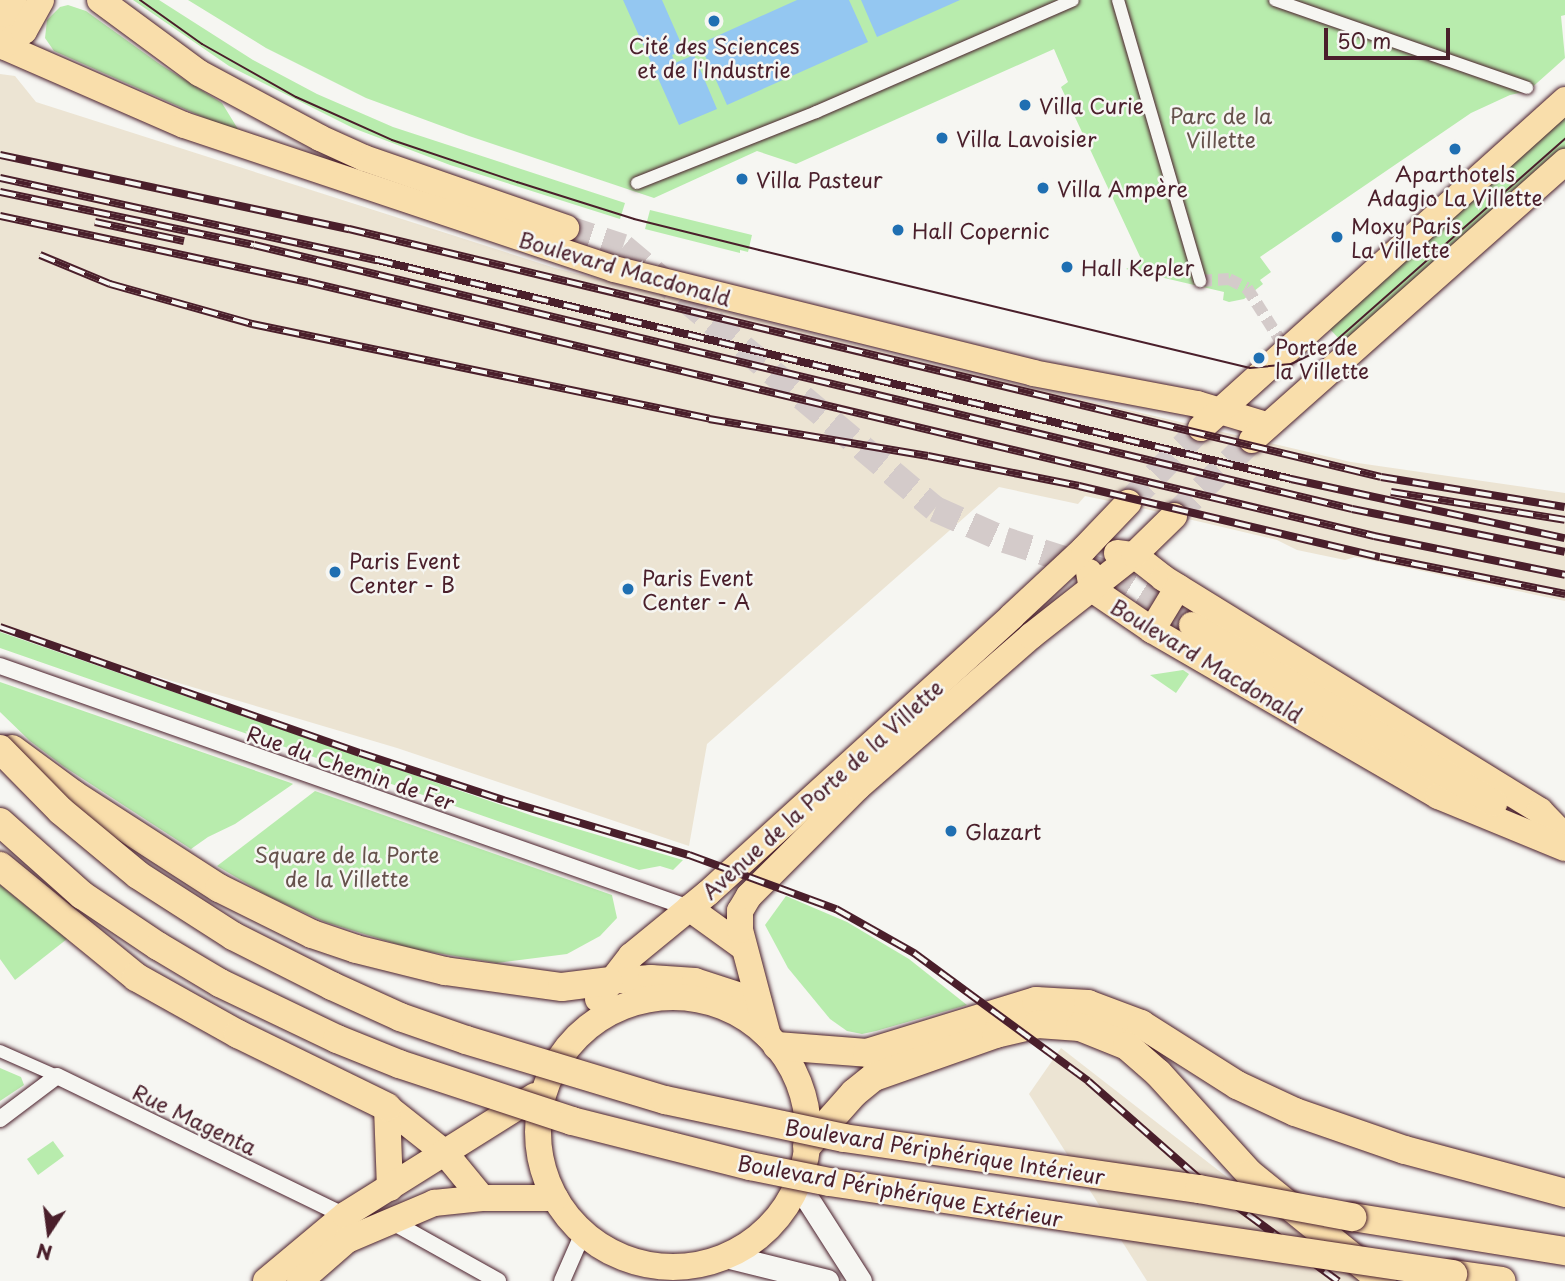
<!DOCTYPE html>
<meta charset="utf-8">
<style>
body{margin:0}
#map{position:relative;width:1565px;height:1281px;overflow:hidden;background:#f6f6f2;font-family:"Playpen Sans",sans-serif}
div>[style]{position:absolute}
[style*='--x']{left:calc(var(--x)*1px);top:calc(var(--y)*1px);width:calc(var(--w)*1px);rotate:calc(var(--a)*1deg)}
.built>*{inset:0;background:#ece4d3}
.green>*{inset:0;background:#b8ecad}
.water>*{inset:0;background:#94c7f1}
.pedestrian-tunnel>*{height:12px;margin-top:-6px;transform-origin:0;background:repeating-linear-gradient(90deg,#d4cbca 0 12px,transparent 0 18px)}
.primary-tunnel>*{height:26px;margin-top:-13px;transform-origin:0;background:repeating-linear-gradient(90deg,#d4cbca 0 26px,transparent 0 39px)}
.roads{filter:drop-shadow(0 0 2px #4a1f2b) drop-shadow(0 0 2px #4a1f2b)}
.pedestrian>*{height:12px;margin:-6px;padding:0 6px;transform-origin:6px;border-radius:6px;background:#f6f6f2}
.minor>*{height:16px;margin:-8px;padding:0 8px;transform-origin:8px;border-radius:8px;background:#f6f6f2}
.secondary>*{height:23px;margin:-11.5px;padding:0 11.5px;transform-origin:11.5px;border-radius:11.5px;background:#f6f6f2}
.primary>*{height:26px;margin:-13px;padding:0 13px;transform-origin:13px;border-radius:13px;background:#f9deab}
.primary>.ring{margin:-13px;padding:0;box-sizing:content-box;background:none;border:26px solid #f9deab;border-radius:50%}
.trunk>*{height:28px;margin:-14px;padding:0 14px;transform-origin:14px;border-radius:14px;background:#f9deab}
.tram>*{height:2px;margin:-1px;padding:0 1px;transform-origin:1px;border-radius:1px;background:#4a1f2b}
.rail>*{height:8px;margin-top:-4px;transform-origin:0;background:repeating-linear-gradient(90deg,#f6f6f2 0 16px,#4a1f2b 0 32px);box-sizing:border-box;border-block:2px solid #4a1f2b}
.bridges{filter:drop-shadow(0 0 2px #4a1f2b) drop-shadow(0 0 2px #4a1f2b)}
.trunk-bridge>*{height:28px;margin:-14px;padding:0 14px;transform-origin:14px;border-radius:14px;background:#f9deab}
.dots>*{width:19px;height:19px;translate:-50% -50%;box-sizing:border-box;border:4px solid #f6f6f2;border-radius:50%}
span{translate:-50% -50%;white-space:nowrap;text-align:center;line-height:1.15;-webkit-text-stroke:5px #f6f6f2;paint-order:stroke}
.poi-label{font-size:21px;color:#4a1f2b}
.left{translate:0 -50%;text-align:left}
.park-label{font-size:21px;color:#66524c}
.street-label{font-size:21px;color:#4a1f2b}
.north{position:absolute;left:14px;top:1197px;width:70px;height:70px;-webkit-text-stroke:5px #f6f6f2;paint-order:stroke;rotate:193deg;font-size:19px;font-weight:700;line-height:28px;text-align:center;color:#4a1f2b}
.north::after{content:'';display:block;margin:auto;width:24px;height:32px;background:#4a1f2b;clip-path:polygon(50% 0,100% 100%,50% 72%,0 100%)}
.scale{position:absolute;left:1324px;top:28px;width:126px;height:32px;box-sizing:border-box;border:4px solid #4a1f2b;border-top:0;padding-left:9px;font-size:21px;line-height:24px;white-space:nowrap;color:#4a1f2b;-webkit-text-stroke:5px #f6f6f2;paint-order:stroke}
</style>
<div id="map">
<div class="built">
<div style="clip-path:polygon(0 74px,15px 76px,36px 102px,555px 268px,932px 364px,1351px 462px,1565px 493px,1565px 601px,1355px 557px,1345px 560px,1297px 550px,1277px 540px,1133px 506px,1085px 496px,1078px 504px,999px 487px,707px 744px,689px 846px,397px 748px,0 630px)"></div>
<div style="clip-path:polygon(1061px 1048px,1361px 1281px,1147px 1281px,1029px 1094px)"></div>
</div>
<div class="green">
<div style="clip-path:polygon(133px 0,159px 0,253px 60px,317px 94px,393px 127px,625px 203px,620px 219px,450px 165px,353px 128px,229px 66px)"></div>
<div style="clip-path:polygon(188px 0,1565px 0,1565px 15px,1561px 16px,1565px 58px,1528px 91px,1510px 95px,1471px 113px,1260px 257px,1271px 272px,1260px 280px,1263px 284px,1244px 299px,1229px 302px,1223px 300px,1224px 292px,1126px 269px,1142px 261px,1061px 87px,1068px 82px,1054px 49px,796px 164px,757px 151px,654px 198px,469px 136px,366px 98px,266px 48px)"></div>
<div style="clip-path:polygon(68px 5px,86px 11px,161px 65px,222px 103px,241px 134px,54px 51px,45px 38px,47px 20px,60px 7px)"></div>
<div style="clip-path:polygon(1565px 111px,1565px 152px,1344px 344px,1325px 324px)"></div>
<div style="clip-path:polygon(650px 210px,752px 235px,748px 252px,740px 250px,740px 253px,645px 229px)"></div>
<div style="clip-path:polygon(0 632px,533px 816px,683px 860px,673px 870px,660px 866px,639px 870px,0 648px)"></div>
<div style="clip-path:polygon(1183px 670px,1189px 674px,1176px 693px,1150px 675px)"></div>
<div style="clip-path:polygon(0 682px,291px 783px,293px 784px,235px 824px,208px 837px,191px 849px,63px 766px,30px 741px,0 712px)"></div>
<div style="clip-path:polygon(315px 791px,612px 895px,617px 918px,600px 936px,567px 954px,497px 963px,413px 949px,325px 922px,268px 896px,217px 866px)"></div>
<div style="clip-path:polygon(0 885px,67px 939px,15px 980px,0 959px)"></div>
<div style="clip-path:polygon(786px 896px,847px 922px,909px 959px,967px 1005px,876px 1031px,862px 1034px,847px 1031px,830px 1019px,788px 968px,765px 925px)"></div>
<div style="clip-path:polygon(0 1068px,21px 1077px,24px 1085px,0 1101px)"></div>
<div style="clip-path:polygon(53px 1141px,64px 1156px,38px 1175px,27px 1159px)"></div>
</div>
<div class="water">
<div style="clip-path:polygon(623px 0,662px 0,684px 50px,672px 55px,675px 63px,694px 55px,717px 109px,679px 125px)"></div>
<div style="clip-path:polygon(797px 0,849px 0,868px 42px,727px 105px,703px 51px,709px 48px,706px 41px)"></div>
<div style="clip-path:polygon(861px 0,960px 0,877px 37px)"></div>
</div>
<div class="pedestrian-tunnel">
<div style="--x:1200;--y:281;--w:29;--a:-4"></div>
<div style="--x:1229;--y:279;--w:20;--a:27"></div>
<div style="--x:1247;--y:288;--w:75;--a:57.6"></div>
</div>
<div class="primary-tunnel">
<div style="--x:566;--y:228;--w:60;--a:18.4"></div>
<div style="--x:623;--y:247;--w:407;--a:40"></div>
<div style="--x:935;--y:509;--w:77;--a:23.9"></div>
<div style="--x:1005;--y:540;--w:108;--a:17.8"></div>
<div style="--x:1108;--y:573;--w:99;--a:31.8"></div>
<div style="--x:1128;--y:503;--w:105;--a:-45.8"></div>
<div style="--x:1174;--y:516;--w:109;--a:-44.3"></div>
</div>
<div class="roads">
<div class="pedestrian">
<div style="--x:1118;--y:0;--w:293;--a:73.7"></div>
<div style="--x:1275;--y:0;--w:267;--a:19.2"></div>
<div style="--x:637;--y:183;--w:193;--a:-21.6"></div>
<div style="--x:816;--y:112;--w:280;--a:-23.5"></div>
<div style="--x:0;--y:1051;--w:62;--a:23.7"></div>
</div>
<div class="minor">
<div style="--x:0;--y:666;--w:730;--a:19.35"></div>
<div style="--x:0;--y:1119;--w:71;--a:-37"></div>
<div style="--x:57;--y:1076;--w:326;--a:25.9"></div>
<div style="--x:389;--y:1220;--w:125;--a:29.2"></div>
<div style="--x:562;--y:1281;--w:52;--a:-66.4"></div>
</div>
<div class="secondary">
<div style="--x:798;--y:1184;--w:115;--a:57.4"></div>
<div style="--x:726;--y:1256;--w:104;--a:13.9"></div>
</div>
<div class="primary">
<div style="--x:100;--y:0;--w:123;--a:36.4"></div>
<div style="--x:199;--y:73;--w:137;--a:28.2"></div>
<div style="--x:320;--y:138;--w:48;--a:24.4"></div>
<div style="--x:364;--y:158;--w:214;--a:19.1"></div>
<div style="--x:0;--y:31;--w:34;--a:-67"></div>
<div style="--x:0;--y:39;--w:8;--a:67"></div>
<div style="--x:3;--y:46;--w:197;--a:23.6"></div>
<div style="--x:184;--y:125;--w:453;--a:18.5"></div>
<div style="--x:614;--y:269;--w:432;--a:13.9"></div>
<div style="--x:1033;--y:373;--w:167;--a:10.7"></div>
<div style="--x:1197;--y:404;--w:72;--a:16.9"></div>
<div style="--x:3;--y:46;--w:26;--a:-36"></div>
<div style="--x:24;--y:31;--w:35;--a:-61"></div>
<div style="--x:1201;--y:428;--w:490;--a:-42"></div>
<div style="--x:1252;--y:440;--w:419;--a:-41.6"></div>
<div style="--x:1117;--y:553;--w:17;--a:7"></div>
<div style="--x:1134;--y:555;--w:37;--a:38"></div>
<div style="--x:1163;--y:578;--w:443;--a:31.7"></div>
<div style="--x:1540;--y:811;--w:36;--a:46"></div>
<div style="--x:1089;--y:572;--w:17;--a:80"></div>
<div style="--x:1092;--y:589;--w:73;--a:34.3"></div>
<div style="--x:1152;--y:630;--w:331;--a:30.1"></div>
<div style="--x:1438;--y:796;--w:137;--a:22.3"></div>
<div style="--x:1192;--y:625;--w:351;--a:30.5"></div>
<div style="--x:1152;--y:630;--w:50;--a:-58.8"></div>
<div style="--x:689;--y:908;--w:67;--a:35.8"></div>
<div style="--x:609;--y:981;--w:42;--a:-4.1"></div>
<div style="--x:651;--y:978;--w:44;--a:3.9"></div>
<div style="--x:695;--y:981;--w:67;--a:18.2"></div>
<div class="ring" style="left:538px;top:997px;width:244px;height:244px"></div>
<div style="--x:598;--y:999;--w:54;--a:-52.5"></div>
<div style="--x:631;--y:956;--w:99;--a:-39.3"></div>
<div style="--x:708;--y:893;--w:411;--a:-42.3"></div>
<div style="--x:1012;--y:616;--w:98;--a:-42.9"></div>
<div style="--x:1084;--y:549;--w:64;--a:-46.3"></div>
<div style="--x:768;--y:1036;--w:110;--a:-104.8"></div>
<div style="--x:740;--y:930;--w:19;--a:-90"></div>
<div style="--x:740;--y:911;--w:17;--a:-59"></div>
<div style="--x:749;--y:896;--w:154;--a:-45"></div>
<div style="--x:858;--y:787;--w:230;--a:-41.1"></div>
<div style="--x:1031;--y:636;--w:131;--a:-38.2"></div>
<div style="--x:1134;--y:555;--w:56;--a:-44.3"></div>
<div style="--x:387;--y:1107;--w:74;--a:38.4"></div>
<div style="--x:445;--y:1153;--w:58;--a:50.6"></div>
<div style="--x:387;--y:1107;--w:81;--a:87.9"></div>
<div style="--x:266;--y:1281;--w:103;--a:-39.9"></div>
<div style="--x:345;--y:1215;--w:224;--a:-32.1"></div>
<div style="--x:300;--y:1281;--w:62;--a:-41.1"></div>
<div style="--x:347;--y:1240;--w:95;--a:-23"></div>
<div style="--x:434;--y:1203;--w:48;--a:-5.9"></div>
<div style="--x:482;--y:1198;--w:73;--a:0"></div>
</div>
<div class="trunk">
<div style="--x:12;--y:749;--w:76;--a:36.4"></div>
<div style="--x:73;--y:794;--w:174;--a:32.8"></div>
<div style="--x:219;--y:888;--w:104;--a:26.3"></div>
<div style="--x:312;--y:934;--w:46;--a:18.8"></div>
<div style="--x:356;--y:949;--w:92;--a:13.9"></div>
<div style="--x:445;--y:971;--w:118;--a:7.8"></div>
<div style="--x:562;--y:987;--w:47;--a:-7.3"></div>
<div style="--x:0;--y:866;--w:176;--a:39.2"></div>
<div style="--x:136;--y:977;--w:117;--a:29.2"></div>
<div style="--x:238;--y:1034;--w:166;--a:26.1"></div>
<div style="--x:777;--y:1046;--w:90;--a:4.4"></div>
<div style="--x:867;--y:1053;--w:177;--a:-17.1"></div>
<div style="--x:1036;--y:1001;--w:52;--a:3.3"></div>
<div style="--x:1088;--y:1004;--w:57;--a:20.7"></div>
<div style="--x:1141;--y:1024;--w:114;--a:32.4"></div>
<div style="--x:1237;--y:1085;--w:64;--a:25"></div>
<div style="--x:1295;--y:1112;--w:116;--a:19.1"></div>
<div style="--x:1405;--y:1150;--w:166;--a:15"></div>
<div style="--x:807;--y:1146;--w:71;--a:-48.4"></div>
<div style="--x:854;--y:1093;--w:26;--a:-39"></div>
<div style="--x:874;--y:1077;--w:129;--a:-19.4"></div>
<div style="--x:996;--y:1034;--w:43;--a:-13.4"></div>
<div style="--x:1038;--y:1024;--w:42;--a:4.1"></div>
<div style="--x:1080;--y:1027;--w:51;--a:22"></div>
<div style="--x:1127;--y:1046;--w:41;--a:41.1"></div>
<div style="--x:1158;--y:1073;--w:137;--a:47.7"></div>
<div style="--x:1250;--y:1174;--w:170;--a:39"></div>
<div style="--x:1352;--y:1217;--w:216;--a:9.1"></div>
<div style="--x:1453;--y:1274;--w:49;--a:8.1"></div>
</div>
</div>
<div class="tram">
<div style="--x:140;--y:0;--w:76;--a:35.4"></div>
<div style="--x:202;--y:44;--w:108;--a:29.4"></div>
<div style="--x:296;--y:97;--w:105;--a:24.1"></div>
<div style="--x:392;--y:140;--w:132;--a:18.6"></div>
<div style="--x:517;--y:182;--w:123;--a:17.5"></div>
<div style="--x:634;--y:219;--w:129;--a:13.9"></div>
<div style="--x:759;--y:250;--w:505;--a:13.51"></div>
<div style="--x:1250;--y:368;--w:41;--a:-5.6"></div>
<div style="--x:1291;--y:364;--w:44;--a:-25.4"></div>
<div style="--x:1331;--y:345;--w:312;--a:-41.4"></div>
</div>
<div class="rail">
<div style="--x:0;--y:155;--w:357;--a:12"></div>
<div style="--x:349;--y:229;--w:1061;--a:13.51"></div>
<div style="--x:1381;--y:477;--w:186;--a:9.3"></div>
<div style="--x:0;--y:178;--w:386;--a:12.3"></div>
<div style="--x:377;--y:260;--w:940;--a:13.47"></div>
<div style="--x:1291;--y:479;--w:280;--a:12.2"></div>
<div style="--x:0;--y:192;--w:259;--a:11.8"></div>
<div style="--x:254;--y:245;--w:1129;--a:13.52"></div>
<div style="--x:1352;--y:509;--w:217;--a:11.4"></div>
<div style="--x:0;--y:216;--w:315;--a:12.1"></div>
<div style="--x:308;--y:282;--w:1096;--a:13.4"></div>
<div style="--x:1374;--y:536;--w:195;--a:11.5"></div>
<div style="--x:95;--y:222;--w:91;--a:12.1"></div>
<div style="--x:40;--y:255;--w:76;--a:22.5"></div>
<div style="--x:110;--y:284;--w:148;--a:15.7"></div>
<div style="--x:252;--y:324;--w:467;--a:11.7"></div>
<div style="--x:709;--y:419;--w:222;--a:9.6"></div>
<div style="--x:928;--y:456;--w:154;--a:11.2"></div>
<div style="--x:1079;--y:486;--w:309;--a:13.3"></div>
<div style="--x:1380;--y:557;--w:189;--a:11.3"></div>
<div style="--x:1391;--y:492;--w:176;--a:9.1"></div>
<div style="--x:0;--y:627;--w:381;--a:19.3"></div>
<div style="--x:360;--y:753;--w:151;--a:18.2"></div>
<div style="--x:503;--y:800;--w:194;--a:16.5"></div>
<div style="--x:689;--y:855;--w:157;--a:20.2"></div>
<div style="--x:836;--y:909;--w:90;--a:29.4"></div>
<div style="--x:914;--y:953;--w:216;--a:36.3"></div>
<div style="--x:1088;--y:1081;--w:144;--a:41.3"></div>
<div style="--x:1196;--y:1176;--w:177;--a:36.5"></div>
</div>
<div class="bridges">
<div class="trunk-bridge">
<div style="--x:0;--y:749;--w:87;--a:45.5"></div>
<div style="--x:61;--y:811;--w:100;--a:39.7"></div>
<div style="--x:138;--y:875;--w:113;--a:32.7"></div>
<div style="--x:233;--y:936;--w:111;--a:26.8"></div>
<div style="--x:332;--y:986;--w:75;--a:24.5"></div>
<div style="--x:400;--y:1017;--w:70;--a:19.2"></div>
<div style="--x:466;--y:1040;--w:208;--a:16.8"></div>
<div style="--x:665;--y:1100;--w:183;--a:12"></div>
<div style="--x:844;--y:1138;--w:359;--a:8.2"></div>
<div style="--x:1199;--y:1189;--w:156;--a:10.4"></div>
<div style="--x:0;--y:822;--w:110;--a:41.7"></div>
<div style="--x:82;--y:895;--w:92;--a:33.9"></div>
<div style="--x:158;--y:946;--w:72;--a:30.8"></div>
<div style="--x:220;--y:983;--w:130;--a:25.6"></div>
<div style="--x:337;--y:1039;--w:67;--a:22"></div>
<div style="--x:399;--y:1064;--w:182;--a:18.2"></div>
<div style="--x:572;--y:1121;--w:184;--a:14.2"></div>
<div style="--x:750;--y:1166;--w:81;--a:11.4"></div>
<div style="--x:829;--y:1182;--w:631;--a:8.39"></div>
</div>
</div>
<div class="dots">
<div style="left:714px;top:21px;background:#1f6fb2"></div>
<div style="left:1025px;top:105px;background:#1f6fb2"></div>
<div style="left:942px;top:138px;background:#1f6fb2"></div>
<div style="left:1455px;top:149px;background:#1f6fb2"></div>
<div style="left:742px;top:179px;background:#1f6fb2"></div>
<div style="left:1043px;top:188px;background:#1f6fb2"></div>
<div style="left:898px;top:230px;background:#1f6fb2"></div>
<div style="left:1337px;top:237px;background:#1f6fb2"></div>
<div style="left:1067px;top:267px;background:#1f6fb2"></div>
<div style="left:1259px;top:358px;background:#1f6fb2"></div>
<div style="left:335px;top:572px;background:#1f6fb2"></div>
<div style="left:628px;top:589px;background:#1f6fb2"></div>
<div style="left:951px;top:831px;background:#1f6fb2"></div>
</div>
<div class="poi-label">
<span style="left:714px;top:57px">Cité des Sciences<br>et de l'Industrie</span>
<span class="left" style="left:1039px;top:105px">Villa Curie</span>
<span class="left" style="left:956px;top:138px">Villa Lavoisier</span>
<span style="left:1455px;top:185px">Aparthotels<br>Adagio La Villette</span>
<span class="left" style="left:756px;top:179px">Villa Pasteur</span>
<span class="left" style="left:1057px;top:188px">Villa Ampère</span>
<span class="left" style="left:1351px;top:237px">Moxy Paris<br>La Villette</span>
<span class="left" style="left:912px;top:230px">Hall Copernic</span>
<span class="left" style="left:1081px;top:267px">Hall Kepler</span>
<span class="left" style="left:1275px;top:358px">Porte de<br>la Villette</span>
<span class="left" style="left:349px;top:572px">Paris Event<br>Center - B</span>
<span class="left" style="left:642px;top:589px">Paris Event<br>Center - A</span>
<span class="left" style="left:965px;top:831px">Glazart</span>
</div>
<div class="park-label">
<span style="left:1221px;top:127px">Parc de la<br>Villette</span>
<span style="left:347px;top:866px">Square de la Porte<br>de la Villette</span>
</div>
<div class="street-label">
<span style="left:625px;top:268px;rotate:16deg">Boulevard Macdonald</span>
<span style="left:1207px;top:660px;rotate:31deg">Boulevard Macdonald</span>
<span style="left:351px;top:767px;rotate:19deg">Rue du Chemin de Fer</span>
<span style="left:822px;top:789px;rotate:-42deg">Avenue de la Porte de la Villette</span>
<span style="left:195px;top:1119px;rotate:26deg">Rue Magenta</span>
<span style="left:945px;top:1151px;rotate:9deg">Boulevard Périphérique Intérieur</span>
<span style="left:900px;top:1190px;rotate:10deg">Boulevard Périphérique Extérieur</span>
</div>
<div class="north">N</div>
<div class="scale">50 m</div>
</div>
